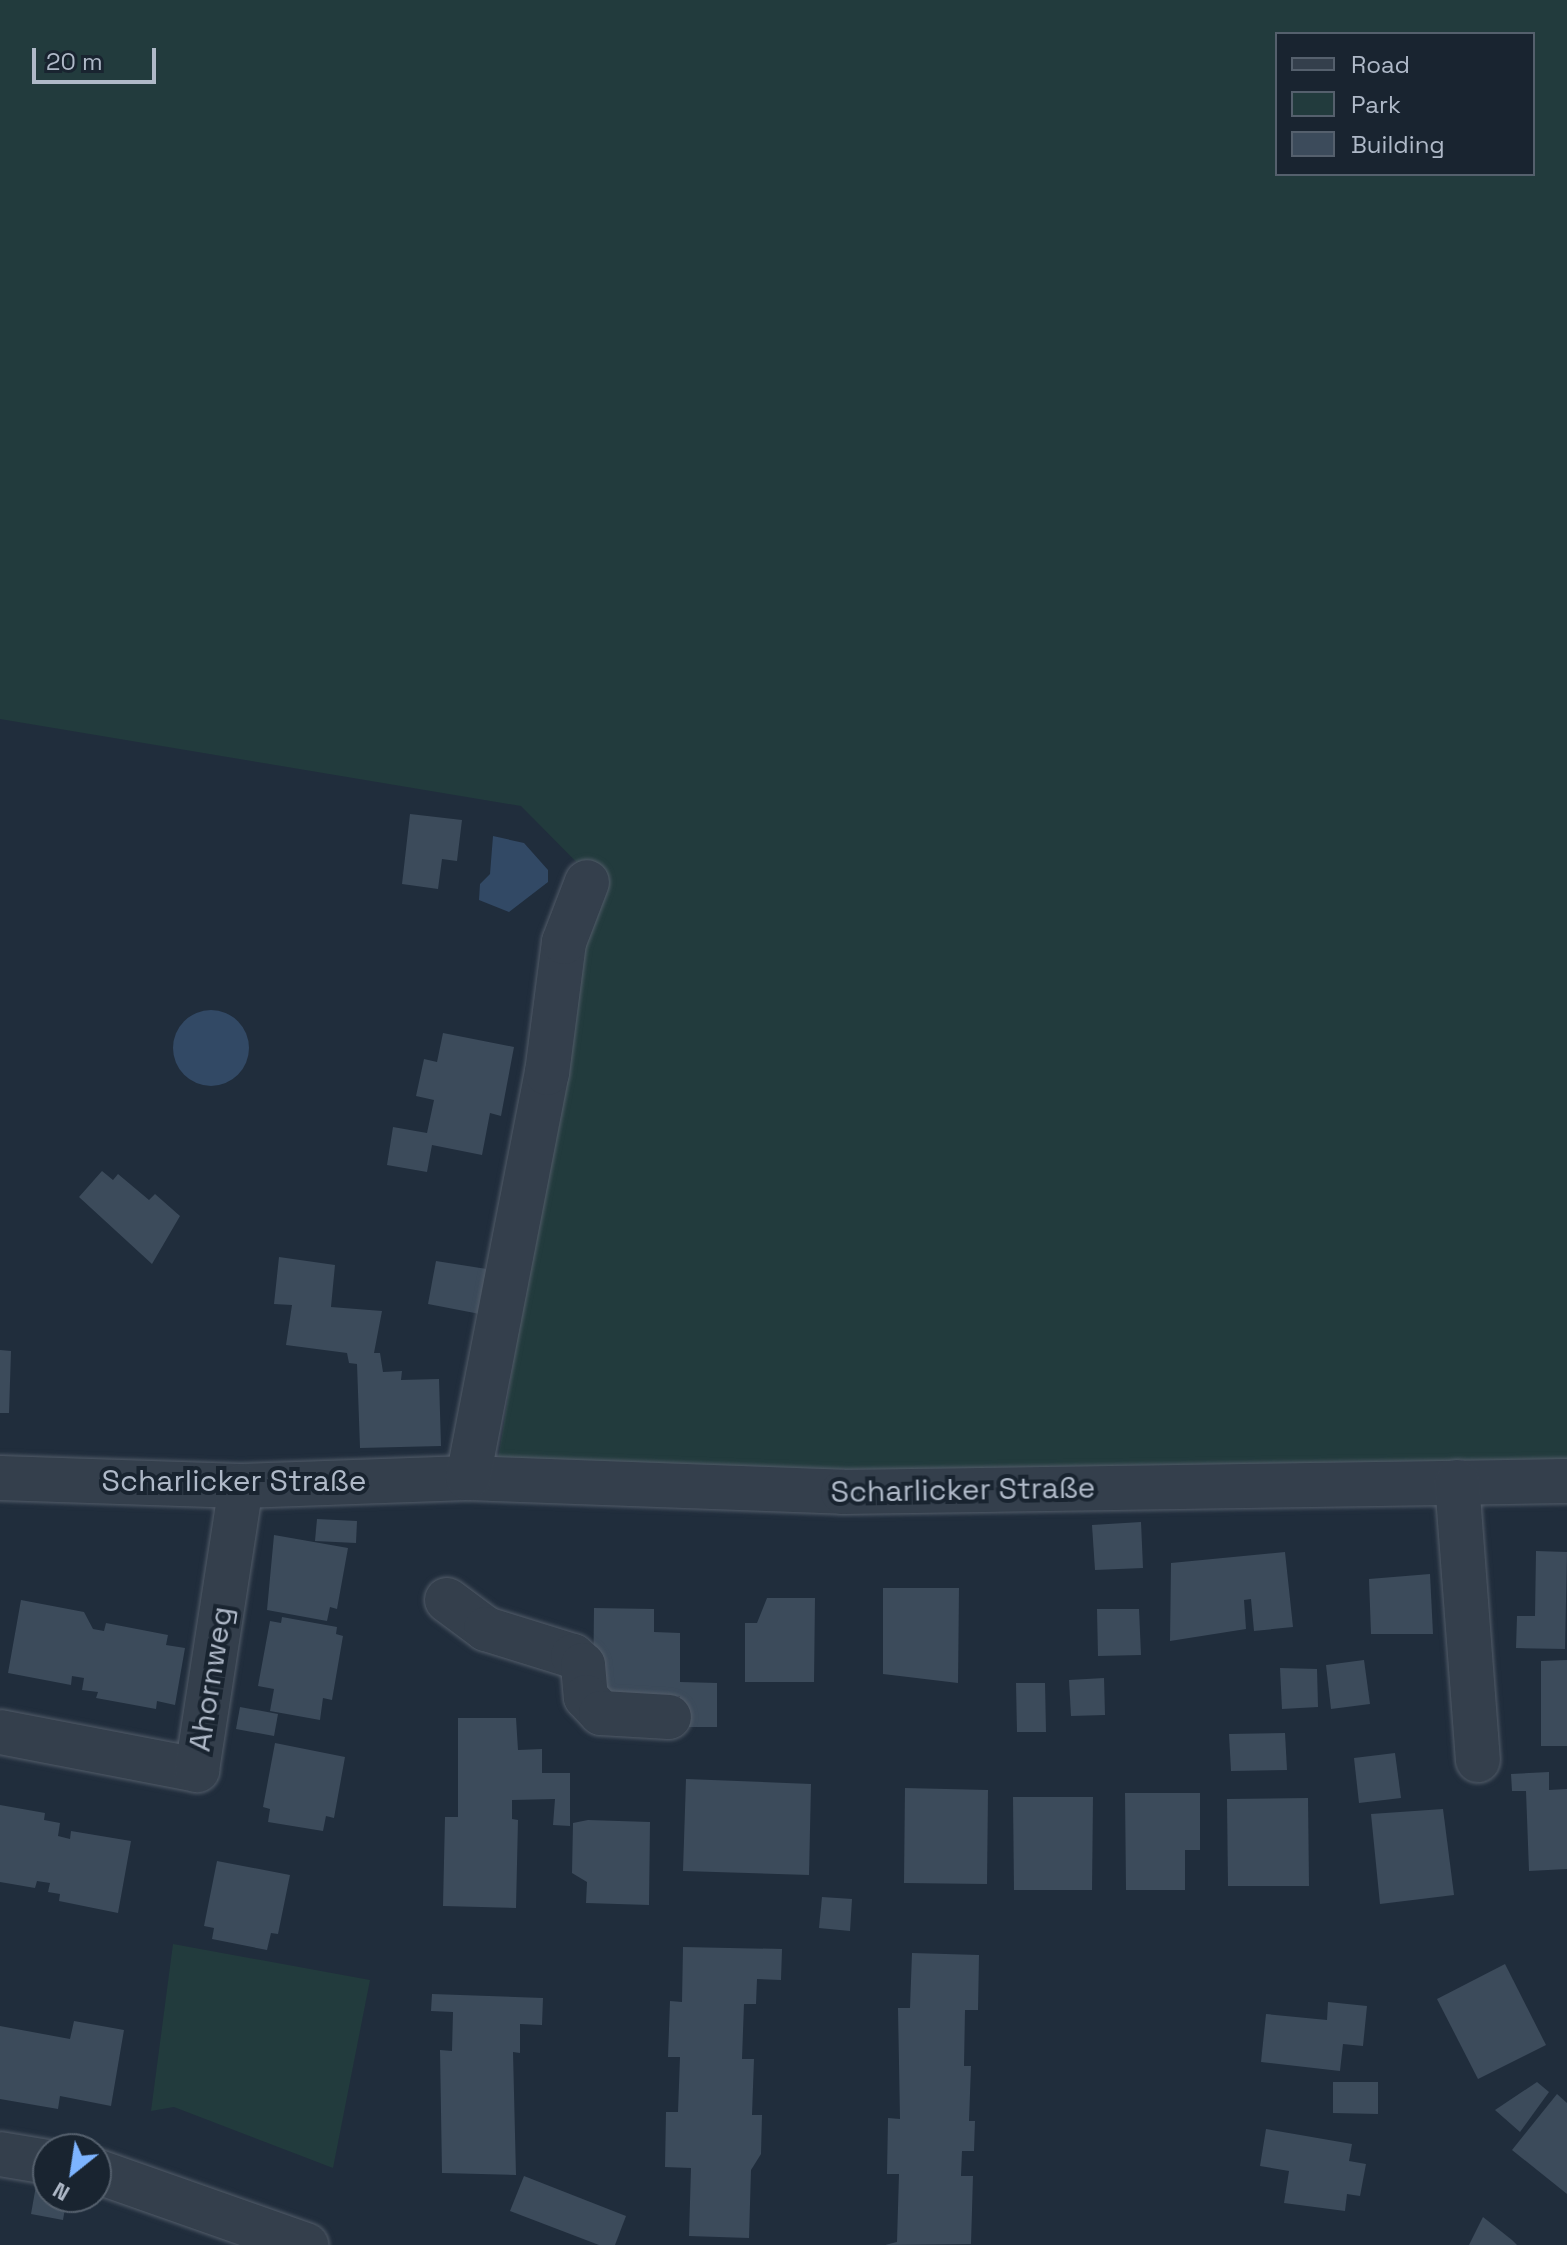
<!DOCTYPE html>
<meta charset="utf-8">
<style>
body{margin:0}
#map{position:relative;width:1567px;height:2245px;overflow:hidden;background:#202d3c;font-family:"Space Grotesk",sans-serif}
div>[style]{position:absolute}
[style*='--x']{left:calc(var(--x)*1px);top:calc(var(--y)*1px);width:calc(var(--w)*1px);rotate:calc(var(--a)*1deg)}
.green>*{inset:0;background:#223b3d}
.water>*{inset:0;background:#324965}
.round{border-radius:50%}
.building>*{inset:0;background:#3c4b5b}
.roads{filter:drop-shadow(0 0 2px #525c69) drop-shadow(0 0 2px #525c69)}
.minor>*{height:44px;margin:-22px;padding:0 22px;transform-origin:22px;border-radius:22px;background:#343f4c}
span{translate:-50% -50%;white-space:nowrap;text-align:center;line-height:1.15;-webkit-text-stroke:8px #192430;paint-order:stroke}
.street-label{font-size:30px;color:#afb9c8}
.legend{position:absolute;left:1275px;top:32px;width:260px;height:144px;box-sizing:border-box;background:#192430;border:2px solid #55606d;margin:0;padding:10px 14px;list-style:none;font-size:24px;color:#afb9c8}
.legend li{display:flex;align-items:center;gap:16px;height:40px}
.legend b{width:40px;border:2px solid #55606d}
.north{position:absolute;left:32px;top:2133px;width:80px;height:80px;box-sizing:border-box;background:#192430;border:2px solid #55606d;border-radius:50%;rotate:210deg;font-size:22px;font-weight:700;line-height:32px;text-align:center;color:#afb9c8}
.north::after{content:'';display:block;margin:auto;width:28px;height:36px;background:#7db4ff;clip-path:polygon(50% 0,100% 100%,50% 72%,0 100%)}
.scale{position:absolute;left:32px;top:48px;width:124px;height:36px;box-sizing:border-box;border:4px solid #afb9c8;border-top:0;padding-left:10px;font-size:24px;line-height:28px;white-space:nowrap;color:#afb9c8;-webkit-text-stroke:6px #192430;paint-order:stroke}
</style>
<div id="map">
<div class="green">
<div style="clip-path:polygon(evenodd,0 0,1567px 0,1567px 1465px,1152px 1473px,497px 1466px,576px 968px,600px 886px,521px 806px,0 719px,0 0,1277px 34px,1533px 34px,1533px 174px,1277px 174px,1277px 34px)"></div>
<div style="clip-path:polygon(173px 1944px,370px 1980px,333px 2168px,174px 2107px,151px 2111px)"></div>
</div>
<div class="water">
<div style="clip-path:polygon(493px 836px,524px 843px,548px 870px,548px 882px,509px 912px,479px 900px,480px 884px,490px 874px)"></div>
<div class="round" style="left:173px;top:1010px;width:76px;height:76px"></div>
</div>
<div class="building">
<div style="clip-path:polygon(410px 814px,462px 820px,457px 861px,442px 859px,438px 889px,402px 884px)"></div>
<div style="clip-path:polygon(443px 1033px,514px 1047px,501px 1116px,490px 1113px,482px 1155px,432px 1145px,427px 1172px,387px 1165px,393px 1127px,427px 1133px,434px 1100px,416px 1096px,424px 1059px,437px 1062px)"></div>
<div style="clip-path:polygon(102px 1171px,113px 1180px,118px 1174px,149px 1200px,155px 1194px,180px 1216px,152px 1264px,79px 1197px)"></div>
<div style="clip-path:polygon(279px 1257px,335px 1265px,331px 1307px,382px 1311px,374px 1353px,380px 1353px,383px 1372px,402px 1371px,401px 1380px,439px 1379px,441px 1446px,360px 1448px,357px 1364px,349px 1363px,347px 1353px,286px 1345px,292px 1305px,274px 1304px)"></div>
<div style="clip-path:polygon(436px 1261px,493px 1270px,485px 1315px,428px 1304px)"></div>
<div style="clip-path:polygon(0 1350px,11px 1351px,9px 1413px,0 1413px)"></div>
<div style="clip-path:polygon(317px 1519px,357px 1521px,356px 1543px,315px 1541px)"></div>
<div style="clip-path:polygon(1141px 1522px,1143px 1568px,1095px 1570px,1092px 1525px)"></div>
<div style="clip-path:polygon(274px 1535px,348px 1548px,337px 1609px,330px 1607px,327px 1621px,267px 1610px)"></div>
<div style="clip-path:polygon(1536px 1551px,1567px 1552px,1565px 1649px,1516px 1648px,1517px 1616px,1535px 1616px)"></div>
<div style="clip-path:polygon(1285px 1552px,1293px 1627px,1254px 1631px,1251px 1599px,1244px 1600px,1246px 1629px,1170px 1641px,1171px 1563px)"></div>
<div style="clip-path:polygon(1430px 1574px,1433px 1634px,1371px 1634px,1369px 1579px)"></div>
<div style="clip-path:polygon(883px 1588px,959px 1588px,958px 1683px,883px 1674px)"></div>
<div style="clip-path:polygon(767px 1598px,815px 1598px,814px 1682px,745px 1682px,745px 1623px,757px 1623px)"></div>
<div style="clip-path:polygon(21px 1600px,84px 1612px,93px 1629px,104px 1631px,106px 1623px,168px 1635px,166px 1645px,185px 1648px,175px 1705px,157px 1701px,156px 1709px,96px 1698px,98px 1692px,82px 1690px,84px 1678px,72px 1676px,71px 1685px,8px 1673px)"></div>
<div style="clip-path:polygon(594px 1608px,654px 1609px,654px 1632px,680px 1633px,680px 1682px,717px 1683px,717px 1727px,680px 1727px,680px 1696px,593px 1693px)"></div>
<div style="clip-path:polygon(1097px 1609px,1139px 1609px,1141px 1655px,1098px 1656px)"></div>
<div style="clip-path:polygon(282px 1617px,337px 1627px,336px 1634px,343px 1636px,332px 1700px,323px 1698px,320px 1720px,270px 1711px,274px 1689px,258px 1686px,270px 1621px,281px 1623px)"></div>
<div style="clip-path:polygon(1364px 1660px,1370px 1704px,1331px 1709px,1326px 1665px)"></div>
<div style="clip-path:polygon(1567px 1660px,1567px 1746px,1541px 1746px,1541px 1661px)"></div>
<div style="clip-path:polygon(1280px 1668px,1317px 1669px,1318px 1707px,1282px 1709px)"></div>
<div style="clip-path:polygon(1104px 1678px,1105px 1715px,1071px 1716px,1069px 1680px)"></div>
<div style="clip-path:polygon(1016px 1683px,1045px 1683px,1046px 1732px,1017px 1732px)"></div>
<div style="clip-path:polygon(240px 1707px,278px 1714px,274px 1736px,236px 1729px)"></div>
<div style="clip-path:polygon(458px 1718px,516px 1718px,518px 1750px,542px 1749px,542px 1773px,570px 1773px,570px 1826px,553px 1825px,555px 1799px,512px 1800px,512px 1819px,518px 1820px,516px 1908px,443px 1906px,445px 1817px,458px 1817px)"></div>
<div style="clip-path:polygon(1285px 1733px,1287px 1770px,1231px 1771px,1229px 1734px)"></div>
<div style="clip-path:polygon(275px 1743px,345px 1757px,334px 1818px,326px 1816px,323px 1831px,268px 1822px,270px 1809px,263px 1807px)"></div>
<div style="clip-path:polygon(1395px 1753px,1401px 1798px,1359px 1803px,1354px 1758px)"></div>
<div style="clip-path:polygon(1549px 1772px,1549px 1790px,1567px 1789px,1567px 1869px,1529px 1871px,1526px 1791px,1512px 1791px,1511px 1774px)"></div>
<div style="clip-path:polygon(686px 1779px,811px 1784px,809px 1875px,683px 1871px)"></div>
<div style="clip-path:polygon(905px 1788px,988px 1790px,987px 1884px,904px 1883px)"></div>
<div style="clip-path:polygon(1125px 1793px,1200px 1793px,1200px 1850px,1185px 1850px,1185px 1890px,1126px 1890px)"></div>
<div style="clip-path:polygon(1013px 1797px,1093px 1797px,1092px 1890px,1014px 1890px)"></div>
<div style="clip-path:polygon(1308px 1798px,1309px 1886px,1228px 1886px,1227px 1799px)"></div>
<div style="clip-path:polygon(0 1805px,45px 1813px,44px 1820px,60px 1823px,58px 1836px,70px 1839px,71px 1831px,131px 1841px,118px 1913px,59px 1901px,60px 1894px,48px 1892px,50px 1883px,37px 1881px,35px 1888px,0 1882px)"></div>
<div style="clip-path:polygon(1443px 1809px,1454px 1895px,1380px 1904px,1371px 1814px)"></div>
<div style="clip-path:polygon(588px 1820px,650px 1822px,649px 1905px,586px 1903px,587px 1882px,572px 1873px,573px 1823px)"></div>
<div style="clip-path:polygon(217px 1861px,290px 1875px,278px 1934px,271px 1933px,267px 1950px,212px 1939px,214px 1928px,204px 1926px)"></div>
<div style="clip-path:polygon(822px 1897px,852px 1899px,850px 1931px,819px 1928px)"></div>
<div style="clip-path:polygon(683px 1947px,782px 1949px,781px 1980px,757px 1979px,756px 2004px,744px 2004px,742px 2059px,754px 2059px,752px 2115px,762px 2115px,761px 2154px,751px 2170px,749px 2238px,689px 2236px,691px 2168px,665px 2167px,666px 2112px,678px 2112px,680px 2057px,668px 2057px,670px 2001px,682px 2002px)"></div>
<div style="clip-path:polygon(912px 1953px,979px 1955px,978px 2010px,965px 2010px,964px 2066px,971px 2066px,969px 2121px,975px 2121px,974px 2151px,962px 2151px,961px 2176px,973px 2176px,971px 2244px,885px 2245px,897px 2242px,899px 2174px,887px 2174px,888px 2118px,900px 2119px,898px 2008px,910px 2008px)"></div>
<div style="clip-path:polygon(1505px 1964px,1546px 2045px,1478px 2079px,1437px 1999px)"></div>
<div style="clip-path:polygon(432px 1994px,543px 1998px,542px 2025px,520px 2024px,520px 2053px,513px 2052px,516px 2175px,442px 2173px,440px 2050px,452px 2051px,453px 2012px,431px 2011px)"></div>
<div style="clip-path:polygon(1328px 2002px,1367px 2006px,1363px 2046px,1343px 2044px,1340px 2071px,1261px 2062px,1266px 2014px,1327px 2020px)"></div>
<div style="clip-path:polygon(74px 2021px,124px 2030px,111px 2106px,60px 2096px,58px 2109px,0 2099px,0 2026px,70px 2039px)"></div>
<div style="clip-path:polygon(1333px 2082px,1378px 2082px,1378px 2114px,1333px 2113px)"></div>
<div style="clip-path:polygon(1537px 2082px,1549px 2092px,1520px 2132px,1495px 2110px)"></div>
<div style="clip-path:polygon(1557px 2094px,1567px 2103px,1567px 2194px,1512px 2150px)"></div>
<div style="clip-path:polygon(1266px 2129px,1352px 2144px,1349px 2161px,1366px 2164px,1360px 2196px,1347px 2194px,1345px 2211px,1284px 2203px,1289px 2171px,1260px 2166px)"></div>
<div style="clip-path:polygon(524px 2176px,626px 2216px,615px 2245px,599px 2245px,510px 2211px)"></div>
<div style="clip-path:polygon(37px 2180px,48px 2182px,48px 2197px,67px 2197px,63px 2220px,31px 2214px)"></div>
<div style="clip-path:polygon(1483px 2217px,1512px 2240px,1517px 2245px,1469px 2245px)"></div>
</div>
<div class="roads">
<div class="minor">
<div style="--x:0;--y:1478;--w:241;--a:1.9"></div>
<div style="--x:241;--y:1486;--w:227;--a:-2"></div>
<div style="--x:468;--y:1478;--w:375;--a:2.1"></div>
<div style="--x:843;--y:1492;--w:724;--a:-0.87"></div>
<div style="--x:468;--y:1478;--w:413;--a:-79"></div>
<div style="--x:547;--y:1073;--w:132;--a:-82.6"></div>
<div style="--x:564;--y:942;--w:64;--a:-69"></div>
<div style="--x:1457;--y:1482;--w:279;--a:85.7"></div>
<div style="--x:447;--y:1600;--w:49;--a:36.6"></div>
<div style="--x:486;--y:1629;--w:91;--a:17.2"></div>
<div style="--x:573;--y:1656;--w:13;--a:42"></div>
<div style="--x:583;--y:1665;--w:32;--a:85"></div>
<div style="--x:586;--y:1697;--w:22;--a:47"></div>
<div style="--x:601;--y:1713;--w:68;--a:3.4"></div>
<div style="--x:0;--y:1732;--w:201;--a:10.9"></div>
<div style="--x:197;--y:1770;--w:287;--a:-81.2"></div>
<div style="--x:0;--y:2154;--w:49;--a:9.5"></div>
<div style="--x:96;--y:2171;--w:223;--a:19.4"></div>
</div>
</div>
<div class="street-label">
<span style="left:234px;top:1481px">Scharlicker Straße</span>
<span style="left:963px;top:1490px;rotate:-1deg">Scharlicker Straße</span>
<span style="left:211px;top:1679px;rotate:-81deg">Ahornweg</span>
</div>
<ul class="legend">
<li><b style="height:10px;background:#343f4c"></b>Road</li>
<li><b style="height:22px;background:#223b3d"></b>Park</li>
<li><b style="height:22px;background:#3c4b5b"></b>Building</li>
</ul>
<div class="north">N</div>
<div class="scale">20 m</div>
</div>
